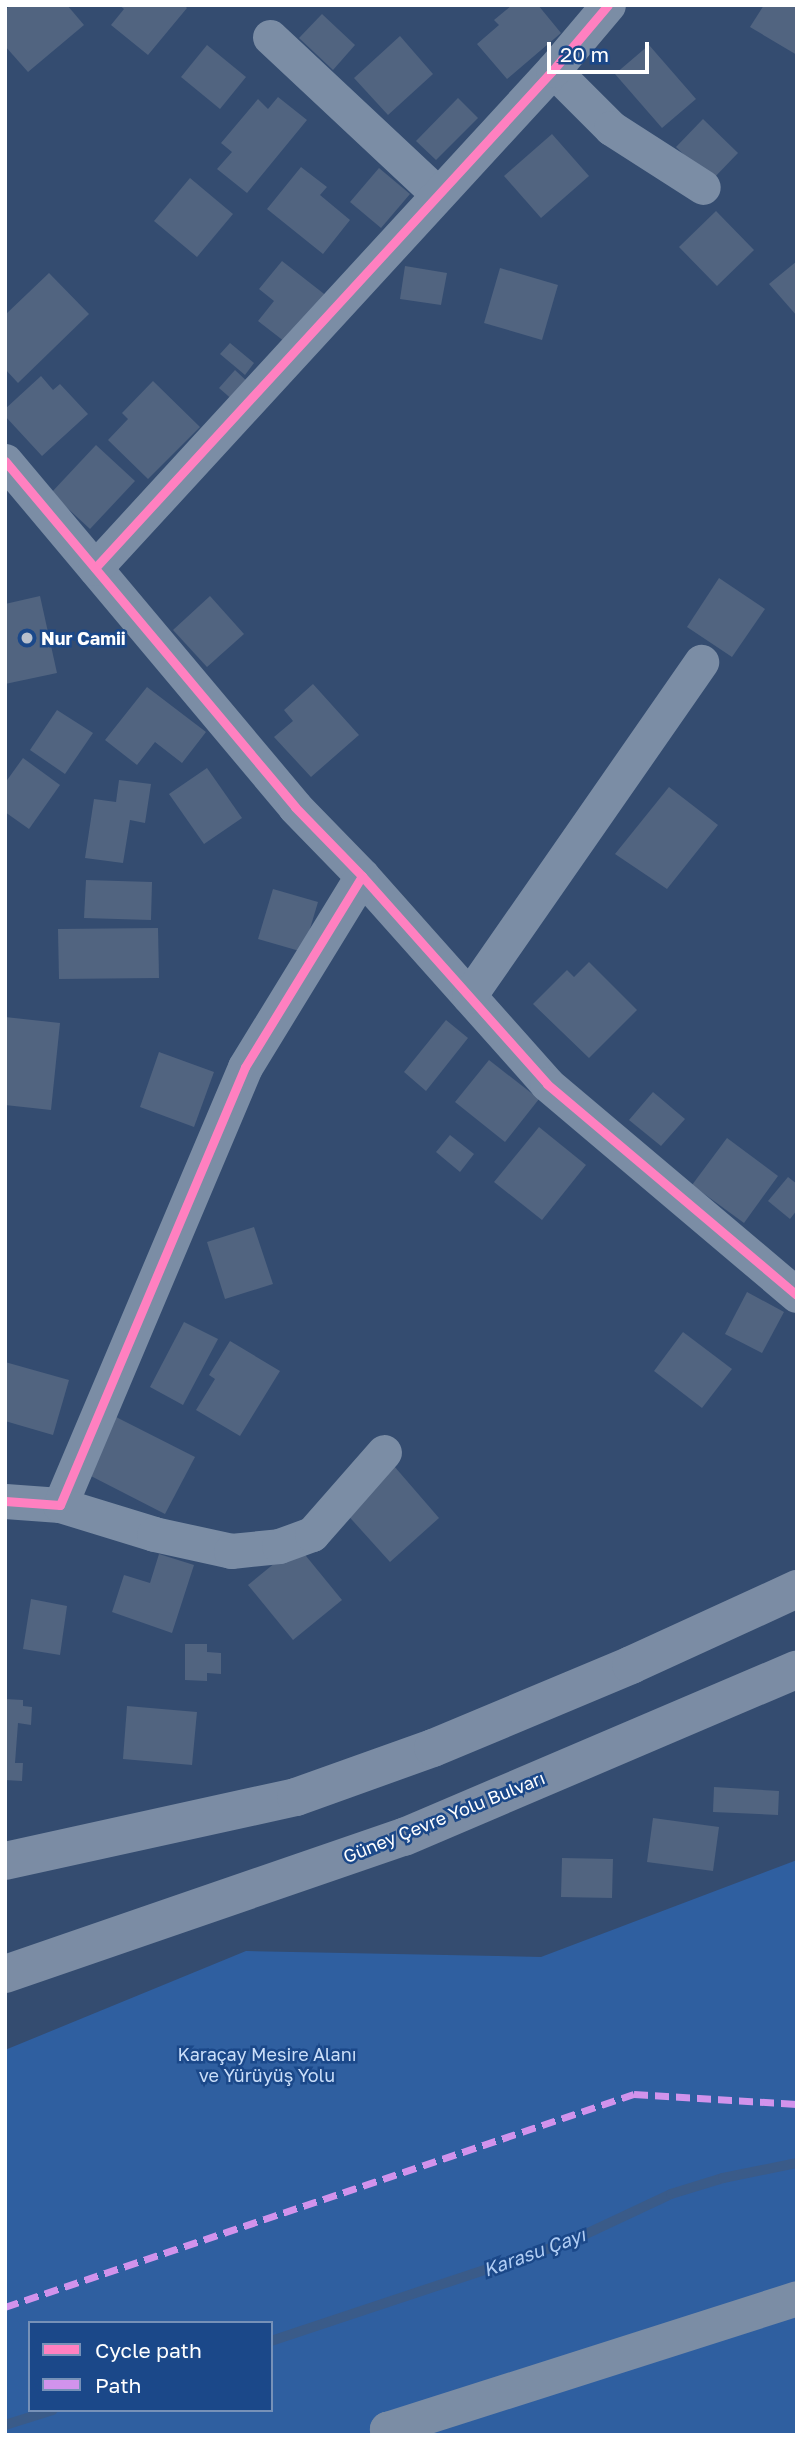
<!DOCTYPE html>
<meta charset="utf-8">
<style>
body{margin:0}
#map{position:relative;width:802px;height:2440px;overflow:hidden;background:#344c70;font-family:"Golos Text",sans-serif}
div>[style]{position:absolute}
[style*='--x']{left:calc(var(--x)*1px);top:calc(var(--y)*1px);width:calc(var(--w)*1px);rotate:calc(var(--a)*1deg)}
.green>*{inset:0;background:#2f5fa0}
.stream>*{height:10px;margin:-5px;padding:0 5px;transform-origin:5px;border-radius:5px;background:#3a5b89}
.building>*{inset:0;background:#516480}
.minor>*{height:35px;margin:-17.5px;padding:0 17.5px;transform-origin:17.5px;border-radius:17.5px;background:#7b8da5}
.trunk>*{height:38px;margin:-19px;padding:0 19px;transform-origin:19px;border-radius:19px;background:#7b8ca4}
.quiet>*{height:7px;margin-top:-3.5px;transform-origin:0;background:repeating-linear-gradient(90deg,#d193ec 0 14px,transparent 0 21px)}
.cycleway>*{height:9px;margin:-4.5px;padding:0 4.5px;transform-origin:4.5px;border-radius:4.5px;background:#ff80c0}
.dots>*{width:19px;height:19px;translate:-50% -50%;box-sizing:border-box;border:4px solid #1b4889;border-radius:50%}
span{translate:-50% -50%;white-space:nowrap;text-align:center;line-height:1.15;-webkit-text-stroke:5px #1b4889;paint-order:stroke}
.poi-label{font-size:18px;color:#fff;font-weight:700}
.left{translate:0 -50%;text-align:left}
.street-label{font-size:18px;color:#fff}
.park-label{font-size:18px;color:#cadef9}
.water-label{font-size:19px;color:#b0cdf4;font-style:italic}
.frame{position:absolute;inset:0;border:7px solid #fff;pointer-events:none}
.legend{position:absolute;left:28px;top:2321px;width:245px;height:91px;box-sizing:border-box;background:#1b4889;border:2px solid #7691b8;margin:0;padding:9px 12px;list-style:none;font-size:21px;color:#fff}
.legend li{display:flex;align-items:center;gap:14px;height:35px}
.legend b{width:35px;border:2px solid #7691b8}
.scale{position:absolute;left:547px;top:42px;width:102px;height:32px;box-sizing:border-box;border:4px solid #fff;border-top:0;padding-left:9px;font-size:21px;line-height:24px;white-space:nowrap;color:#fff;-webkit-text-stroke:5px #1b4889;paint-order:stroke}
</style>
<div id="map">
<div class="green">
<div style="clip-path:polygon(evenodd,797px 1860px,797px 2435px,5px 2435px,5px 2050px,246px 1951px,541px 1957px,797px 1860px,30px 2323px,271px 2323px,271px 2410px,30px 2410px,30px 2323px)"></div>
</div>
<div class="stream">
<div style="--x:271;--y:2341;--w:316;--a:-18.4"></div>
<div style="--x:571;--y:2241;--w:110;--a:-25.2"></div>
<div style="--x:671;--y:2194;--w:54;--a:-17.1"></div>
<div style="--x:723;--y:2178;--w:76;--a:-11.5"></div>
<div style="--x:5;--y:2425;--w:50;--a:-17.4"></div>
</div>
<div class="building">
<div style="clip-path:polygon(11px 5px,67px 5px,84px 25px,28px 72px,5px 46px,5px 10px)"></div>
<div style="clip-path:polygon(119px 5px,184px 5px,187px 8px,148px 55px,111px 25px,124px 9px)"></div>
<div style="clip-path:polygon(512px 5px,538px 5px,561px 33px,507px 79px,477px 44px,499px 25px,494px 20px)"></div>
<div style="clip-path:polygon(764px 5px,797px 5px,797px 55px,750px 27px)"></div>
<div style="clip-path:polygon(322px 14px,355px 45px,333px 70px,299px 38px)"></div>
<div style="clip-path:polygon(400px 36px,433px 74px,388px 115px,354px 78px)"></div>
<div style="clip-path:polygon(207px 45px,246px 77px,220px 109px,181px 77px)"></div>
<div style="clip-path:polygon(649px 45px,696px 99px,662px 128px,615px 74px)"></div>
<div style="clip-path:polygon(278px 97px,307px 120px,247px 193px,217px 169px,232px 152px,221px 143px,258px 99px,268px 109px)"></div>
<div style="clip-path:polygon(458px 98px,478px 118px,436px 160px,416px 141px)"></div>
<div style="clip-path:polygon(703px 119px,738px 153px,711px 181px,676px 147px)"></div>
<div style="clip-path:polygon(552px 134px,589px 176px,541px 218px,504px 176px)"></div>
<div style="clip-path:polygon(301px 167px,327px 187px,320px 195px,350px 220px,323px 254px,267px 209px)"></div>
<div style="clip-path:polygon(379px 168px,410px 194px,381px 228px,350px 202px)"></div>
<div style="clip-path:polygon(190px 178px,233px 214px,197px 257px,154px 221px)"></div>
<div style="clip-path:polygon(716px 211px,754px 250px,717px 286px,679px 247px)"></div>
<div style="clip-path:polygon(282px 261px,328px 297px,289px 345px,258px 321px,274px 301px,259px 289px)"></div>
<div style="clip-path:polygon(797px 261px,797px 316px,769px 284px)"></div>
<div style="clip-path:polygon(405px 266px,447px 273px,441px 305px,400px 299px)"></div>
<div style="clip-path:polygon(500px 268px,558px 285px,542px 340px,484px 323px)"></div>
<div style="clip-path:polygon(49px 273px,89px 314px,18px 383px,5px 369px,5px 315px)"></div>
<div style="clip-path:polygon(230px 343px,254px 363px,245px 375px,220px 354px)"></div>
<div style="clip-path:polygon(235px 370px,251px 385px,235px 402px,219px 388px)"></div>
<div style="clip-path:polygon(41px 376px,53px 390px,60px 384px,88px 414px,42px 456px,5px 416px,5px 409px)"></div>
<div style="clip-path:polygon(153px 381px,200px 427px,148px 479px,108px 440px,128px 419px,122px 413px)"></div>
<div style="clip-path:polygon(96px 445px,135px 481px,90px 529px,51px 493px)"></div>
<div style="clip-path:polygon(719px 578px,765px 609px,732px 657px,687px 627px)"></div>
<div style="clip-path:polygon(40px 596px,57px 673px,5px 684px,5px 604px)"></div>
<div style="clip-path:polygon(210px 596px,244px 634px,207px 667px,173px 630px)"></div>
<div style="clip-path:polygon(313px 684px,359px 735px,311px 777px,274px 737px,293px 721px,284px 710px)"></div>
<div style="clip-path:polygon(147px 687px,206px 732px,182px 763px,155px 742px,137px 765px,105px 740px)"></div>
<div style="clip-path:polygon(57px 710px,93px 733px,65px 774px,30px 750px)"></div>
<div style="clip-path:polygon(23px 758px,60px 785px,29px 829px,5px 812px,5px 783px)"></div>
<div style="clip-path:polygon(207px 768px,242px 818px,204px 844px,169px 794px)"></div>
<div style="clip-path:polygon(119px 780px,151px 784px,145px 823px,130px 820px,123px 863px,85px 858px,94px 799px,116px 802px)"></div>
<div style="clip-path:polygon(669px 787px,718px 825px,667px 889px,615px 854px)"></div>
<div style="clip-path:polygon(86px 880px,152px 882px,151px 920px,84px 918px)"></div>
<div style="clip-path:polygon(273px 889px,318px 902px,303px 952px,258px 939px)"></div>
<div style="clip-path:polygon(158px 928px,159px 978px,59px 979px,58px 929px)"></div>
<div style="clip-path:polygon(589px 962px,637px 1010px,589px 1058px,533px 1004px,567px 970px,574px 977px)"></div>
<div style="clip-path:polygon(5px 1017px,60px 1023px,51px 1110px,5px 1105px)"></div>
<div style="clip-path:polygon(446px 1020px,468px 1038px,426px 1091px,404px 1072px)"></div>
<div style="clip-path:polygon(159px 1052px,214px 1072px,194px 1127px,140px 1107px)"></div>
<div style="clip-path:polygon(489px 1060px,539px 1099px,505px 1142px,455px 1102px)"></div>
<div style="clip-path:polygon(653px 1092px,685px 1119px,661px 1146px,629px 1120px)"></div>
<div style="clip-path:polygon(539px 1127px,586px 1165px,542px 1220px,494px 1182px)"></div>
<div style="clip-path:polygon(450px 1135px,474px 1154px,460px 1172px,436px 1152px)"></div>
<div style="clip-path:polygon(727px 1138px,778px 1176px,744px 1223px,692px 1185px)"></div>
<div style="clip-path:polygon(788px 1177px,797px 1184px,797px 1210px,790px 1219px,768px 1201px)"></div>
<div style="clip-path:polygon(254px 1227px,273px 1284px,225px 1299px,207px 1242px)"></div>
<div style="clip-path:polygon(747px 1292px,784px 1312px,762px 1353px,725px 1334px)"></div>
<div style="clip-path:polygon(184px 1322px,218px 1339px,183px 1405px,150px 1387px)"></div>
<div style="clip-path:polygon(683px 1332px,732px 1369px,702px 1408px,654px 1371px)"></div>
<div style="clip-path:polygon(230px 1341px,280px 1371px,240px 1436px,196px 1410px,215px 1379px,209px 1375px)"></div>
<div style="clip-path:polygon(5px 1362px,69px 1380px,53px 1435px,5px 1421px)"></div>
<div style="clip-path:polygon(116px 1417px,195px 1457px,165px 1514px,87px 1474px)"></div>
<div style="clip-path:polygon(394px 1466px,439px 1518px,390px 1562px,344px 1511px)"></div>
<div style="clip-path:polygon(297px 1545px,342px 1600px,293px 1640px,248px 1585px)"></div>
<div style="clip-path:polygon(159px 1554px,194px 1565px,172px 1633px,112px 1612px,124px 1575px,150px 1583px)"></div>
<div style="clip-path:polygon(31px 1599px,67px 1606px,60px 1655px,23px 1649px)"></div>
<div style="clip-path:polygon(185px 1644px,207px 1644px,207px 1652px,221px 1653px,221px 1674px,207px 1673px,207px 1681px,185px 1680px)"></div>
<div style="clip-path:polygon(5px 1699px,23px 1700px,23px 1706px,32px 1707px,31px 1725px,18px 1723px,15px 1763px,23px 1763px,22px 1781px,5px 1780px)"></div>
<div style="clip-path:polygon(127px 1706px,197px 1712px,192px 1765px,123px 1759px)"></div>
<div style="clip-path:polygon(714px 1787px,779px 1791px,778px 1815px,713px 1812px)"></div>
<div style="clip-path:polygon(653px 1818px,719px 1827px,713px 1871px,647px 1862px)"></div>
<div style="clip-path:polygon(562px 1858px,613px 1859px,612px 1898px,561px 1897px)"></div>
</div>
<div class="minor">
<div style="--x:270;--y:37;--w:230;--a:43.1"></div>
<div style="--x:553;--y:70;--w:82;--a:45"></div>
<div style="--x:611;--y:128;--w:109;--a:32.7"></div>
<div style="--x:5;--y:461;--w:451;--a:50"></div>
<div style="--x:295;--y:807;--w:96;--a:45.8"></div>
<div style="--x:362;--y:876;--w:278;--a:48.3"></div>
<div style="--x:547;--y:1084;--w:327;--a:40.2"></div>
<div style="--x:95;--y:568;--w:677;--a:-47.4"></div>
<div style="--x:553;--y:70;--w:85;--a:-49.8"></div>
<div style="--x:469;--y:996;--w:407;--a:-55.2"></div>
<div style="--x:5;--y:1501;--w:55;--a:4.2"></div>
<div style="--x:60;--y:1505;--w:475;--a:-67.1"></div>
<div style="--x:245;--y:1067;--w:224;--a:-58.5"></div>
<div style="--x:60;--y:1505;--w:98;--a:17.1"></div>
<div style="--x:154;--y:1534;--w:79;--a:12.4"></div>
<div style="--x:231;--y:1551;--w:48;--a:-5.9"></div>
<div style="--x:279;--y:1546;--w:35;--a:-20"></div>
<div style="--x:312;--y:1534;--w:109;--a:-48.7"></div>
<div style="--x:390;--y:2435;--w:7;--a:-117"></div>
<div style="--x:387;--y:2429;--w:430;--a:-17.7"></div>
</div>
<div class="trunk">
<div style="--x:5;--y:1861;--w:298;--a:-12.4"></div>
<div style="--x:296;--y:1797;--w:145;--a:-19.7"></div>
<div style="--x:433;--y:1748;--w:215;--a:-22.7"></div>
<div style="--x:631;--y:1665;--w:183;--a:-24.6"></div>
<div style="--x:5;--y:1974;--w:422;--a:-19"></div>
<div style="--x:404;--y:1837;--w:427;--a:-23.1"></div>
</div>
<div class="quiet">
<div style="--x:5;--y:2307;--w:664;--a:-18.71"></div>
<div style="--x:634;--y:2094;--w:163;--a:3.5"></div>
</div>
<div class="cycleway">
<div style="--x:5;--y:461;--w:451;--a:50"></div>
<div style="--x:295;--y:807;--w:96;--a:45.8"></div>
<div style="--x:362;--y:876;--w:278;--a:48.3"></div>
<div style="--x:547;--y:1084;--w:327;--a:40.2"></div>
<div style="--x:95;--y:568;--w:677;--a:-47.4"></div>
<div style="--x:553;--y:70;--w:85;--a:-49.8"></div>
<div style="--x:5;--y:1501;--w:55;--a:4.2"></div>
<div style="--x:60;--y:1505;--w:475;--a:-67.1"></div>
<div style="--x:245;--y:1067;--w:224;--a:-58.5"></div>
</div>
<div class="dots">
<div style="left:27px;top:638px;background:#b8c0cd"></div>
</div>
<div class="poi-label">
<span class="left" style="left:41px;top:638px">Nur Camii</span>
</div>
<div class="street-label">
<span style="left:444px;top:1817px;rotate:-22deg">Güney Çevre Yolu Bulvarı</span>
</div>
<div class="park-label">
<span style="left:267px;top:2065px">Karaçay Mesire Alanı<br>ve Yürüyüş Yolu</span>
</div>
<div class="water-label">
<span style="left:534px;top:2252px;rotate:-20deg">Karasu Çayı</span>
</div>
<div class="frame"></div>
<ul class="legend">
<li><b style="height:9px;background:#ff80c0"></b>Cycle path</li>
<li><b style="height:9px;background:#d193ec"></b>Path</li>
</ul>
<div class="scale">20 m</div>
</div>
